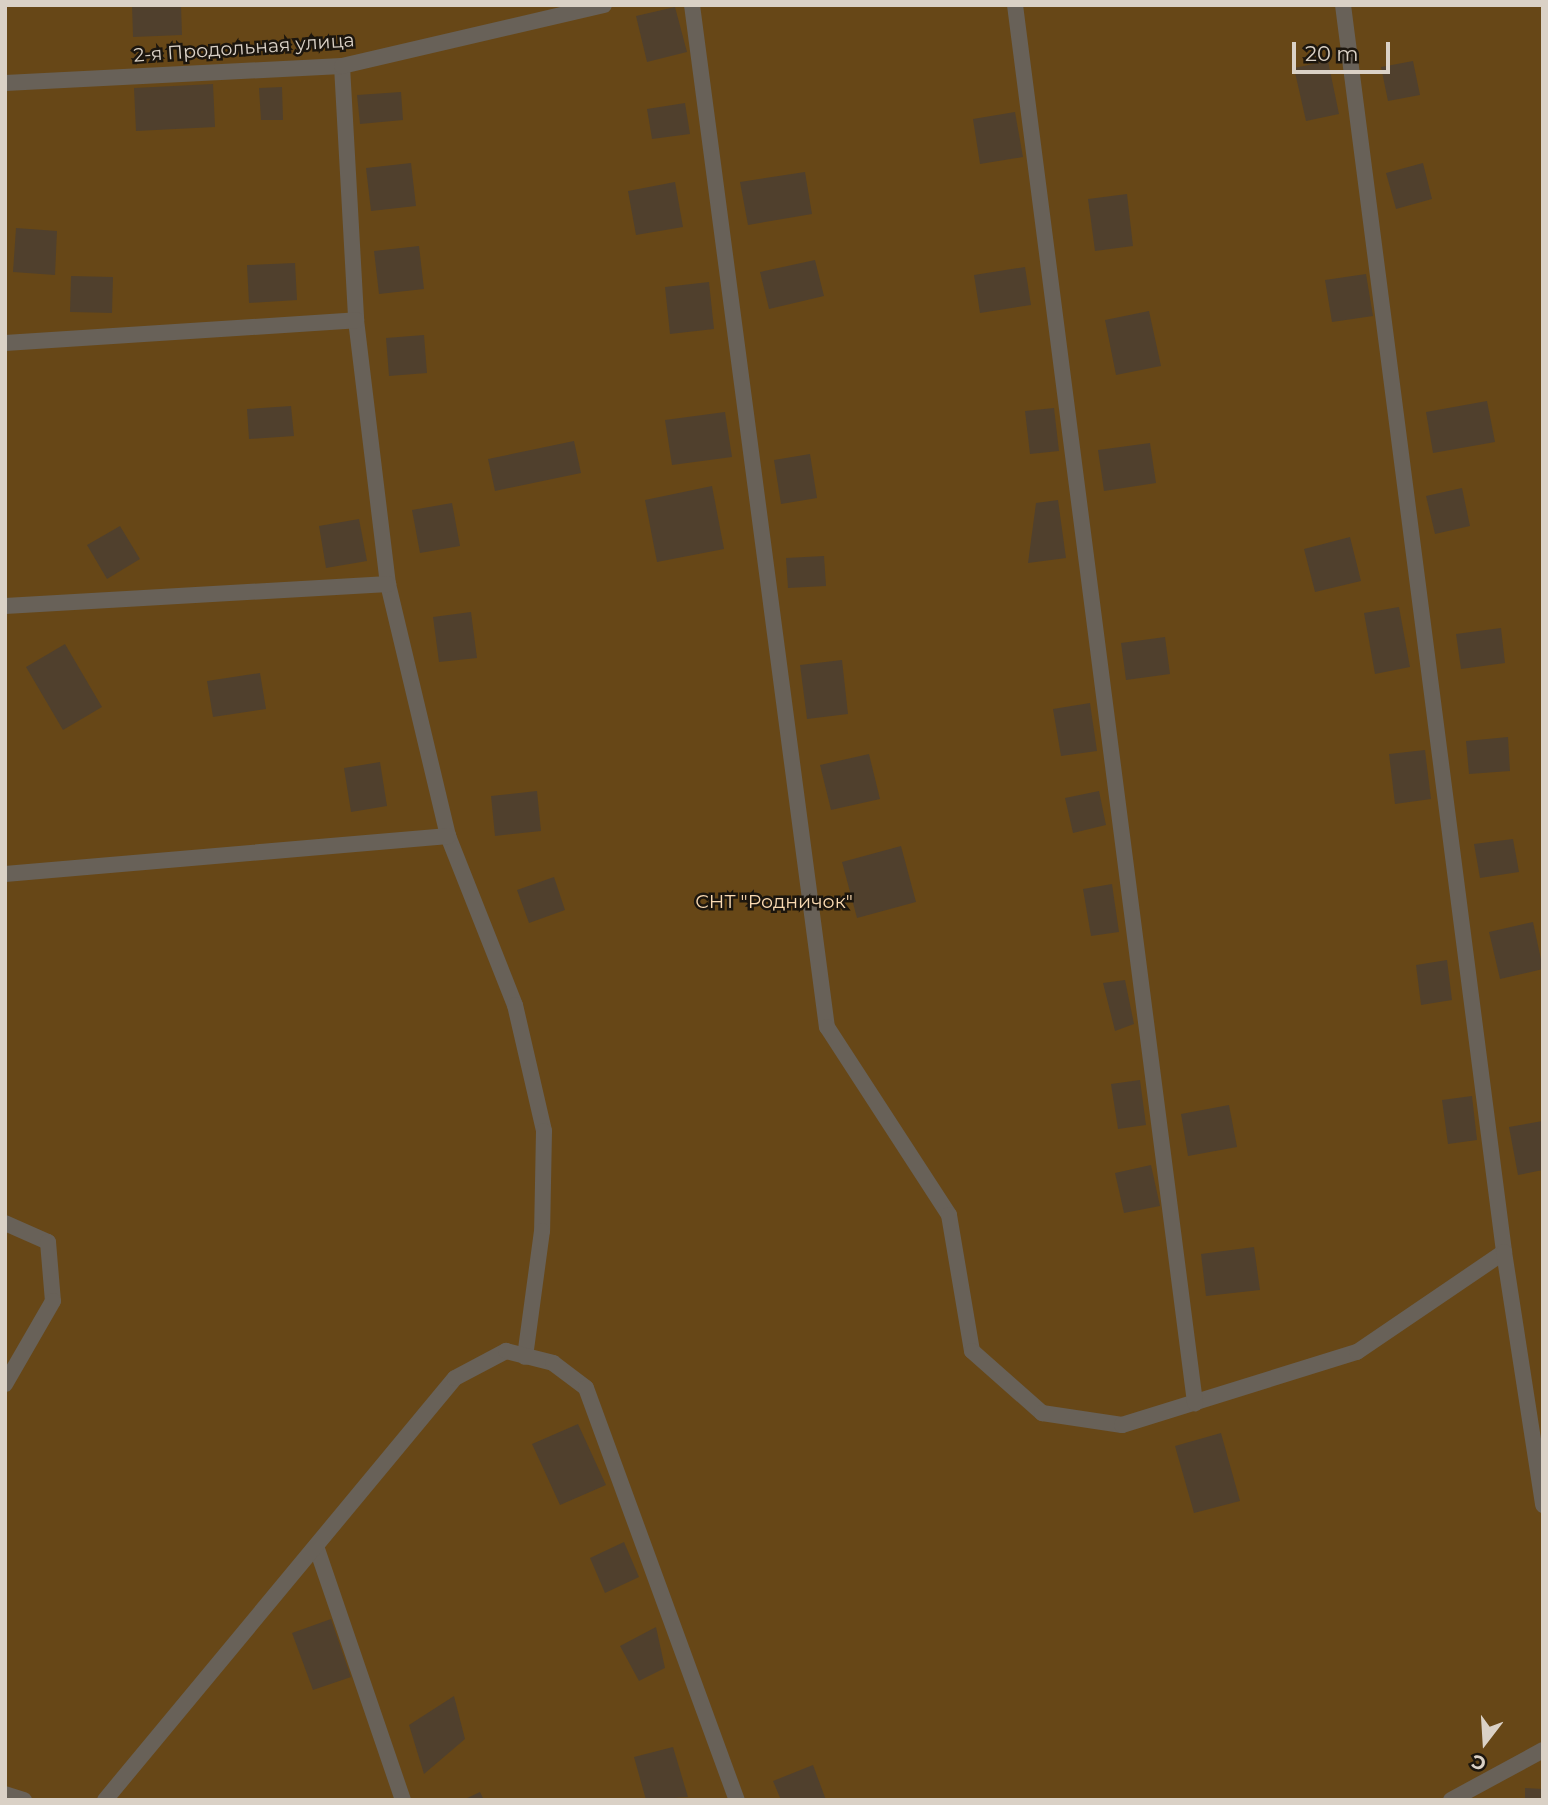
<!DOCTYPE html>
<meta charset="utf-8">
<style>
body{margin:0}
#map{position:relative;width:1548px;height:1805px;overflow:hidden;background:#3a2c19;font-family:Montserrat,sans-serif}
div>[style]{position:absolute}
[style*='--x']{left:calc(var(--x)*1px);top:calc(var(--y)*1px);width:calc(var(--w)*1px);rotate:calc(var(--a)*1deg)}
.green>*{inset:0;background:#674717}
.building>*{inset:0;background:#50402d}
.service>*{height:16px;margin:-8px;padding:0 8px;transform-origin:8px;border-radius:8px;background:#686158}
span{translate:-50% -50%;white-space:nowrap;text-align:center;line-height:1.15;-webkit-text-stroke:5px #1c160e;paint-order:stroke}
.street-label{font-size:19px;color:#dad1c6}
.park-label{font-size:19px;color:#fadab2}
.frame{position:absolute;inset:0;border:7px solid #dad1c6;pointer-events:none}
.north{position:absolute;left:1450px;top:1707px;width:70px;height:70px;-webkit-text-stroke:5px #1c160e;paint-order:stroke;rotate:197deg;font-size:19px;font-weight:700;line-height:28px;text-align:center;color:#dad1c6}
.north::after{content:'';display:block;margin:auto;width:24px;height:32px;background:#dad1c6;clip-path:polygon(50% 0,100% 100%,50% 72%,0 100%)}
.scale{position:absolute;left:1292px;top:42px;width:98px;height:32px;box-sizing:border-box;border:4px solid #dad1c6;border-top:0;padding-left:9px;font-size:21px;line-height:24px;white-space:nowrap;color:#dad1c6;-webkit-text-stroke:5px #1c160e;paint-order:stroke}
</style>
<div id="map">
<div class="green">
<div style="clip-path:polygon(5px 5px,1543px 5px,1543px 1800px,5px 1800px)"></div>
</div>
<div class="building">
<div style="clip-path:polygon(132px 5px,181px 5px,182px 35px,133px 37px)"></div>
<div style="clip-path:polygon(675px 7px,687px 52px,647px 62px,636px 16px)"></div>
<div style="clip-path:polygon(1328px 61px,1339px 114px,1306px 121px,1294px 68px)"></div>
<div style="clip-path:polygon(1413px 61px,1420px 95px,1388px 101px,1381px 67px)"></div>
<div style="clip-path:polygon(213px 84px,215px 127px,136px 131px,134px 88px)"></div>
<div style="clip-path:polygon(282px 87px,283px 120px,261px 120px,259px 88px)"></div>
<div style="clip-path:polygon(401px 92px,403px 120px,360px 124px,357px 95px)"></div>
<div style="clip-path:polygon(685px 103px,690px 134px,652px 139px,647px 109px)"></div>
<div style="clip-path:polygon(1015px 112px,1023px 157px,980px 164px,973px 119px)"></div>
<div style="clip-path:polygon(411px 163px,416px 206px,371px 211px,366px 168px)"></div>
<div style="clip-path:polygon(1423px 163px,1432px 199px,1396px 209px,1386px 173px)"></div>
<div style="clip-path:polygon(805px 172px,812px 214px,748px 225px,740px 182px)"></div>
<div style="clip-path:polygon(675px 182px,683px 227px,636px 235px,628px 191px)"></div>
<div style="clip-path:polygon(1127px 194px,1133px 246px,1095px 251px,1088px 199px)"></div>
<div style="clip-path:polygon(16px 228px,57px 231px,55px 275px,13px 272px)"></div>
<div style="clip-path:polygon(419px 246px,424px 289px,379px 294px,374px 251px)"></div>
<div style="clip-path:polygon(815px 260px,824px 296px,769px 309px,760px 272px)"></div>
<div style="clip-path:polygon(295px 263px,297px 300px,249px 303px,247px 265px)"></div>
<div style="clip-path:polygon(1025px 267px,1031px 305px,980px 313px,974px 275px)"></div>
<div style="clip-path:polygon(1366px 274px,1373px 316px,1332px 322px,1325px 280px)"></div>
<div style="clip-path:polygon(71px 276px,113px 277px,112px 313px,70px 312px)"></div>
<div style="clip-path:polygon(709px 282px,714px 329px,670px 334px,665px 287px)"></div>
<div style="clip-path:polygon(1149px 311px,1161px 366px,1116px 375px,1105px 320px)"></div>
<div style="clip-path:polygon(424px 335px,427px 373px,389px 376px,386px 338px)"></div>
<div style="clip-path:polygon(1487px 401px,1495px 442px,1433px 453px,1426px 412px)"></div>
<div style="clip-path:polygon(291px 406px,294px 436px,249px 439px,247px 409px)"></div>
<div style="clip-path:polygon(1054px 408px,1059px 451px,1030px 454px,1025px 411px)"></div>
<div style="clip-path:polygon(725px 412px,732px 457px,672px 465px,665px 420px)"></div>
<div style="clip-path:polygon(574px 441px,581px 473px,495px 491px,488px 459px)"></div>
<div style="clip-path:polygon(1150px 443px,1156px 483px,1104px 491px,1098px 450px)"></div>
<div style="clip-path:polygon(810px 454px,817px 498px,781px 504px,774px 460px)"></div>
<div style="clip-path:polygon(712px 486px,724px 549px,657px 562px,645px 500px)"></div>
<div style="clip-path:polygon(1462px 488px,1470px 526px,1435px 534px,1426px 496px)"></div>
<div style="clip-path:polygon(1058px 500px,1066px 558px,1028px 563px,1036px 503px)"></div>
<div style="clip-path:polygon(452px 503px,460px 546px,420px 553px,412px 510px)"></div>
<div style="clip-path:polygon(359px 519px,367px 561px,326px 568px,319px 526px)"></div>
<div style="clip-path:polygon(120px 526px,140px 559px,107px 579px,87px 545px)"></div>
<div style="clip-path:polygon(1350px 537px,1361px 581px,1315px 592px,1304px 549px)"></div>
<div style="clip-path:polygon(824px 556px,826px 586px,788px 588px,786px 558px)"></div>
<div style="clip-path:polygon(1399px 607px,1410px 667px,1375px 674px,1364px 613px)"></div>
<div style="clip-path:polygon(471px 612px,477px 658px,439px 662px,433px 617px)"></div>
<div style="clip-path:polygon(1501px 628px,1505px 663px,1461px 669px,1456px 634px)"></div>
<div style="clip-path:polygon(1165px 637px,1170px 674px,1126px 680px,1121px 643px)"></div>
<div style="clip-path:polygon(65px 644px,102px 707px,63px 730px,26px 667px)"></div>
<div style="clip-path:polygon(842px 660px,848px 714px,807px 719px,800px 665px)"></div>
<div style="clip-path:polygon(260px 673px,266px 709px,213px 717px,207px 681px)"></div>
<div style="clip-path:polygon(1090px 703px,1097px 751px,1061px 756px,1053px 709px)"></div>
<div style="clip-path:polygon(1508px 737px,1510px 771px,1469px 774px,1466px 741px)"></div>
<div style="clip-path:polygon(1425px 750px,1431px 799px,1395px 804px,1389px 754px)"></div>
<div style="clip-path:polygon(869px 754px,880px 799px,831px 810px,820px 765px)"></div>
<div style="clip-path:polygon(380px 762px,387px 806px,351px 812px,344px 768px)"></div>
<div style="clip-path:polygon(537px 791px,541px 831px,495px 836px,491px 796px)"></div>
<div style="clip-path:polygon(1099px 791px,1106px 825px,1073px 833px,1065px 798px)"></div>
<div style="clip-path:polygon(1513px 839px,1519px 872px,1480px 878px,1474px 844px)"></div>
<div style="clip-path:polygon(901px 846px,916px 902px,857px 918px,842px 862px)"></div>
<div style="clip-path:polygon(554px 877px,565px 910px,529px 923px,517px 890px)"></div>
<div style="clip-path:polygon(1112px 884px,1119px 932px,1091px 936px,1083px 889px)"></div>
<div style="clip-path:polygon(1533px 922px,1543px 969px,1500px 979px,1489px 932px)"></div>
<div style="clip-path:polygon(1447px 960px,1452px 1000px,1421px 1005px,1416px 965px)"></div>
<div style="clip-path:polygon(1125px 980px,1134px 1024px,1115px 1031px,1103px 983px)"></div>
<div style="clip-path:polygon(1140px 1080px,1146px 1125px,1118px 1129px,1111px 1084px)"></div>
<div style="clip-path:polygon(1472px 1096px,1477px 1140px,1448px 1144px,1442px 1100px)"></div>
<div style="clip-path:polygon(1229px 1105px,1237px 1147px,1188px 1156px,1181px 1114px)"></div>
<div style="clip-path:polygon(1543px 1121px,1543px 1170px,1518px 1175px,1509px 1127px)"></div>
<div style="clip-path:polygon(1151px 1165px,1160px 1206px,1124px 1213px,1115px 1173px)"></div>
<div style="clip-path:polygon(1254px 1247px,1260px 1290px,1206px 1296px,1201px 1254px)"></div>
<div style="clip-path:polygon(578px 1424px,606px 1485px,560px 1505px,532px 1444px)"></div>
<div style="clip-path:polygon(1221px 1433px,1240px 1501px,1194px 1513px,1175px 1446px)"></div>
<div style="clip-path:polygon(624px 1542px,639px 1577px,605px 1593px,590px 1558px)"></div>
<div style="clip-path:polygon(331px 1619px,351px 1677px,313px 1690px,292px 1633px)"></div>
<div style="clip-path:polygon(656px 1627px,665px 1668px,639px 1681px,620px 1646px)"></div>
<div style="clip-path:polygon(454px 1696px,465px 1739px,424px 1774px,409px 1725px)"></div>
<div style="clip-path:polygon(673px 1747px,688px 1797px,646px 1800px,634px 1757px)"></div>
<div style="clip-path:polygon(813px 1765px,826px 1800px,781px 1800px,773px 1781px)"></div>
<div style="clip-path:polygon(1525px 1788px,1543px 1789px,1543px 1800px,1525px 1800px)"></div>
<div style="clip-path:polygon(480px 1792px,484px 1800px,463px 1800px)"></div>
</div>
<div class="service">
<div style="--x:692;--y:5;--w:1031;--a:82.48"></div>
<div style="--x:827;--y:1027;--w:224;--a:57"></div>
<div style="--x:949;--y:1215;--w:138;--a:80.4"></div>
<div style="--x:972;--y:1351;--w:94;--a:41.5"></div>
<div style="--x:1042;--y:1413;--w:81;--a:8.5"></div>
<div style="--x:1122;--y:1425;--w:246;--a:-17.3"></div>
<div style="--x:1357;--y:1352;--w:178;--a:-34.2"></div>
<div style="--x:1015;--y:5;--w:1410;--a:82.66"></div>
<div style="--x:1343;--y:5;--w:1257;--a:82.64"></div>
<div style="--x:1504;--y:1252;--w:256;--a:81.2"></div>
<div style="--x:342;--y:66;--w:254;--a:86.8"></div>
<div style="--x:356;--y:320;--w:266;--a:83.1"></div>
<div style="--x:388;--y:584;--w:259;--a:76.6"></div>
<div style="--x:448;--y:836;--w:182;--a:68.4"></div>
<div style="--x:515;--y:1005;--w:129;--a:77"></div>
<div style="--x:544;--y:1131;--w:100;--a:91.1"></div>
<div style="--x:542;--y:1231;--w:127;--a:97.7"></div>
<div style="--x:5;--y:83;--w:337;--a:-2.9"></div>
<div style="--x:342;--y:66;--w:269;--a:-13.1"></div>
<div style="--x:5;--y:343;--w:352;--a:-3.7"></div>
<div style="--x:5;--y:606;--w:384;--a:-3.3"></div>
<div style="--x:5;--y:874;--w:445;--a:-4.9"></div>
<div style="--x:5;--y:1223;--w:47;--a:23.8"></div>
<div style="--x:48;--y:1242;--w:59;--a:85.2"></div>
<div style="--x:53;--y:1301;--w:96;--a:120"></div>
<div style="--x:316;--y:1546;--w:268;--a:71.1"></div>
<div style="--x:5;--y:1794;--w:20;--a:18"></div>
<div style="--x:105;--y:1800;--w:548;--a:-50.33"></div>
<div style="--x:455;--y:1378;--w:58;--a:-27.9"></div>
<div style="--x:506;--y:1351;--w:49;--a:14.3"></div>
<div style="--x:553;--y:1363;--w:41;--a:37.1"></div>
<div style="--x:586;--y:1388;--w:439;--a:69.9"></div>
<div style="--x:1451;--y:1800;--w:105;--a:-28.5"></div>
</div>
<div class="street-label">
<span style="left:244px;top:48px;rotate:-4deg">2-я Продольная улица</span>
</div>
<div class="park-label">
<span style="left:774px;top:902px">СНТ "Родничок"</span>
</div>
<div class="frame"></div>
<div class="north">С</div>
<div class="scale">20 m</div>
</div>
